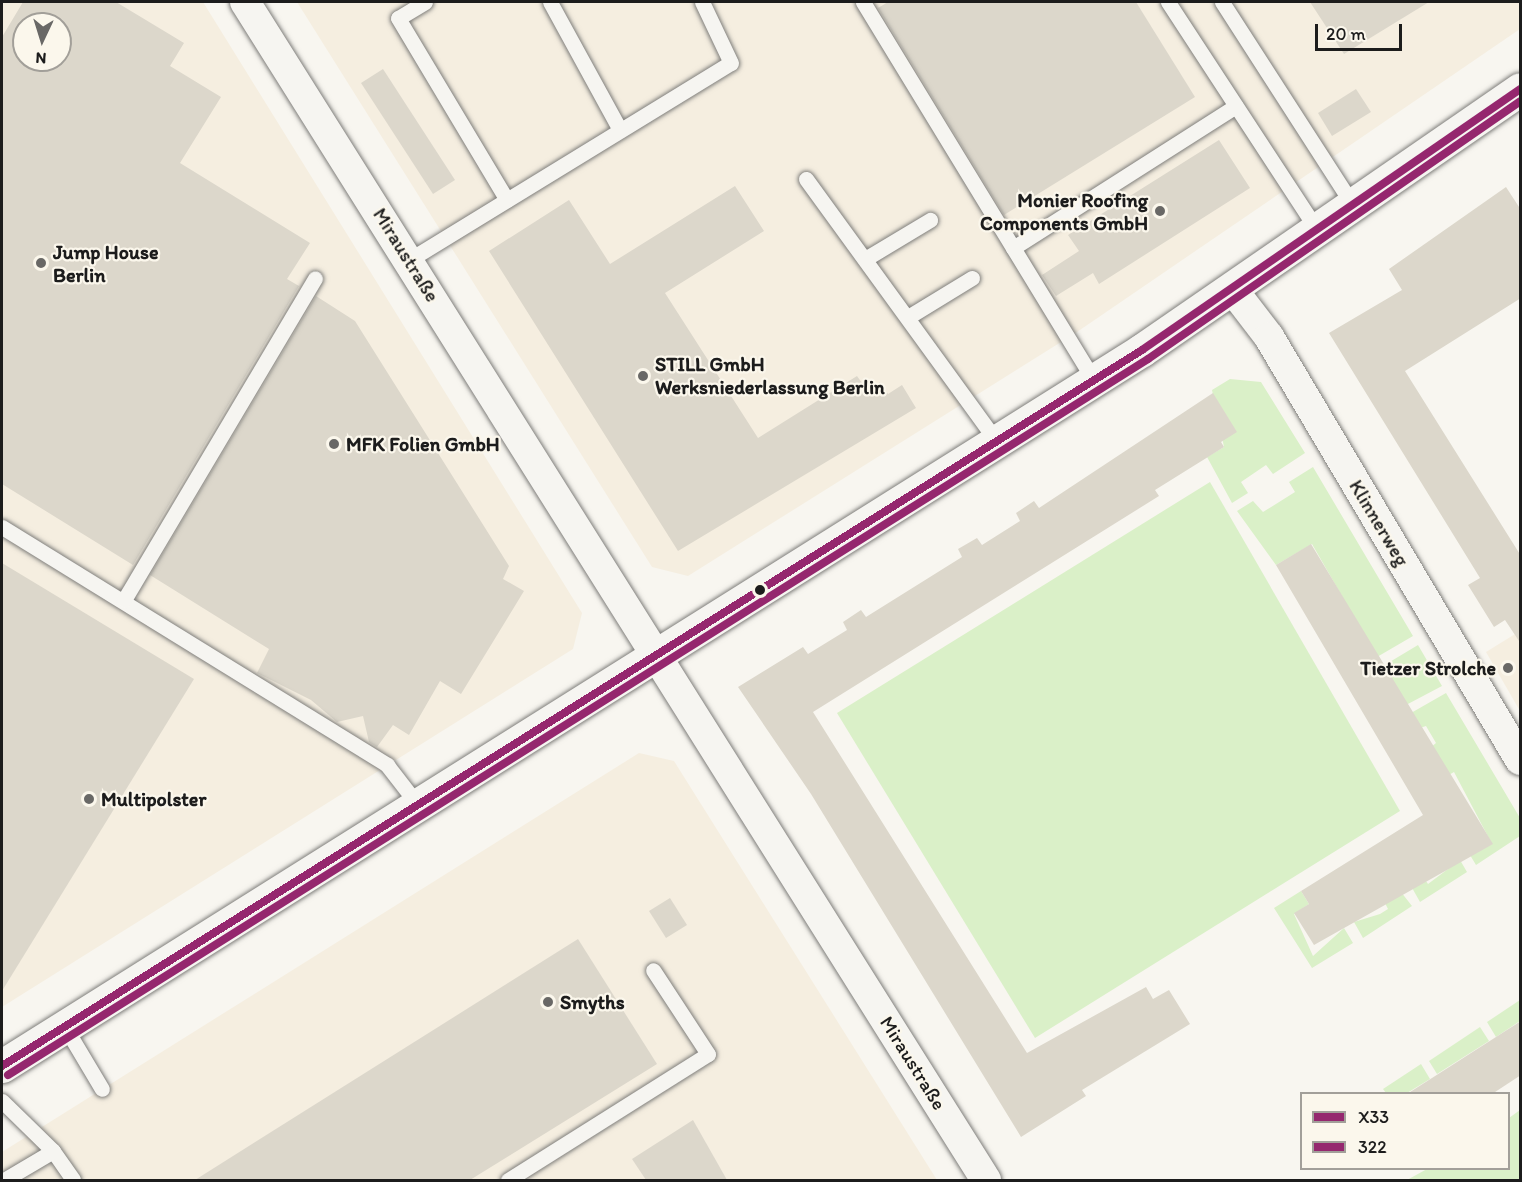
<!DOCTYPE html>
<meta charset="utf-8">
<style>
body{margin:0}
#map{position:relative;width:1522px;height:1182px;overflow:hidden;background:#f8f6f0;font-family:Itim,sans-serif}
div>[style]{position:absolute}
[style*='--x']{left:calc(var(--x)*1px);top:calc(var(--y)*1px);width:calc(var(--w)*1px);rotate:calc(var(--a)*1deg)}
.built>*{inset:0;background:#f5eee0}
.green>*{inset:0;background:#daf0c8}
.building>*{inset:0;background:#dcd7cb}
.roads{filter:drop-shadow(0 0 2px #7f7e7b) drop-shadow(0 0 2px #7f7e7b)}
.lane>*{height:15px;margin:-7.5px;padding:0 7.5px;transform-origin:7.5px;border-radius:7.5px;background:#f6f5f1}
.street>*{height:30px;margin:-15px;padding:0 15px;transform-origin:15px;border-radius:15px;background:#f6f5f1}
.secondary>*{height:33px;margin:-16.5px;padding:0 16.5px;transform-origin:16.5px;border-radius:16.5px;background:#f6f5f1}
.bus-1>*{height:8px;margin:-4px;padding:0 4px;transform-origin:4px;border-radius:4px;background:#95276e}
.bus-2>*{height:8px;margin:-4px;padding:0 4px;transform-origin:4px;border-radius:4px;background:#95276e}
.dots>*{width:16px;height:16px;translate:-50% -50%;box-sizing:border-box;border:3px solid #fbf7ec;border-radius:50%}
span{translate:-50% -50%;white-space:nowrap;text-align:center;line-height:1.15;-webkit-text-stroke:4.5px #fbf7ec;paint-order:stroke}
.poi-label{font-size:20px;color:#1c1c1c;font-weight:700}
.right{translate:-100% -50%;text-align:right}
.left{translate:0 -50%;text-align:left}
.street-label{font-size:20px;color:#1c1c1c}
.frame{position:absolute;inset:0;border:3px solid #1c1c1c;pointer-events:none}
.legend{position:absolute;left:1300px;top:1092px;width:210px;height:78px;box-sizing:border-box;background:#fbf7ec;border:2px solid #a29f99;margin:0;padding:8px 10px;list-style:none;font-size:18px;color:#1c1c1c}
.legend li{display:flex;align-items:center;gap:12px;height:30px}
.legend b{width:30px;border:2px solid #a29f99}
.north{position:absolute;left:12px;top:12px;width:60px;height:60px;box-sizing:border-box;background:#fbf7ec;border:2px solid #a29f99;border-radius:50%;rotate:184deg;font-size:16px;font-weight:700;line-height:24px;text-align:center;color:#1c1c1c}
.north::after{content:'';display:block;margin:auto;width:21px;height:27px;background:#696866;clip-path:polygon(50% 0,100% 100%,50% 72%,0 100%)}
.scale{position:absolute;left:1315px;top:24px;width:87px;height:27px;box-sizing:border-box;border:3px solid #1c1c1c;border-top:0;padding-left:8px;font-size:18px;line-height:21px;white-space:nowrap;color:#1c1c1c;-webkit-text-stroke:4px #fbf7ec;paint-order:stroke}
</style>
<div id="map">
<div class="built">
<div style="clip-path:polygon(evenodd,2px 2px,203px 2px,582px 613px,573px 649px,2px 1007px,2px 2px,24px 24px,60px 24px,60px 60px,24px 60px,24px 24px)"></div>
<div style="clip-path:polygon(297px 2px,1520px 2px,1520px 29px,1077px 332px,688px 576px,652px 567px)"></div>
<div style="clip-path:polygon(1520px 631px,1520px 711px,1486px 652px)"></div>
<div style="clip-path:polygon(639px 753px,674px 761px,937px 1180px,2px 1180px,2px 1152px)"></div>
</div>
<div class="green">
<div style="clip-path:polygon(1230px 379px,1261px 382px,1305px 453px,1273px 474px,1266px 465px,1241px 482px,1248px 493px,1232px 503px,1207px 457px,1224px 447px,1212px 390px)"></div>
<div style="clip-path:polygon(1313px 467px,1413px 636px,1377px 657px,1312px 544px,1276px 565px,1237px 511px,1253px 501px,1263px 512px,1295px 492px,1289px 482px)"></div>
<div style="clip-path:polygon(1210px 482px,1400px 811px,1035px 1038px,837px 713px)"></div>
<div style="clip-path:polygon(1418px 645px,1442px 686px,1406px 705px,1383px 666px)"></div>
<div style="clip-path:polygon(1446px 693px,1520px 818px,1520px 836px,1476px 865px,1470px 855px,1492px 844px,1454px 772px,1447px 776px,1430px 748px,1436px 743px,1426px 726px,1420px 728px,1411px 713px)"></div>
<div style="clip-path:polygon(1460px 860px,1467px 872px,1420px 902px,1411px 886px,1424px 878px,1428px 884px)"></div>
<div style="clip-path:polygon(1301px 891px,1309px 904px,1294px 914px,1313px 956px,1344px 928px,1353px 943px,1312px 968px,1274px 908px)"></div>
<div style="clip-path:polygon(1401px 892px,1412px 906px,1363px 938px,1354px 922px,1380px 914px,1388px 909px,1385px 903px)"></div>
<div style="clip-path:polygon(1520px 1000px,1520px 1021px,1496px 1037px,1487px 1022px)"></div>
<div style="clip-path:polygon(1480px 1027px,1489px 1041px,1437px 1074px,1429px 1061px)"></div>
<div style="clip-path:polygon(1421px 1064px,1430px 1079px,1407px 1093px,1386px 1093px,1383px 1089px)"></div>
<div style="clip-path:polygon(1520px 1110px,1520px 1180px,1407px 1180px,1427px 1169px,1508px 1168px,1509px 1118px)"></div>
</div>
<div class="building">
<div style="clip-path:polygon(evenodd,23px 2px,116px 2px,184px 43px,170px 66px,221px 97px,180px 163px,310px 243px,287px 279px,299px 286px,133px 565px,2px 484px,2px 37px,23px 2px,24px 24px,60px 24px,60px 60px,24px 60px,24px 24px)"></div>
<div style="clip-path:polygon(888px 2px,1136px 2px,1195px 97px,1004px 215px,878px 8px)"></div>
<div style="clip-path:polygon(1310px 2px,1429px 2px,1344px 54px)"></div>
<div style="clip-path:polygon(383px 69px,455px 180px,433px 194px,361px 83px)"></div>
<div style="clip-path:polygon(1356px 89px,1371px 112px,1332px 136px,1318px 113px)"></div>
<div style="clip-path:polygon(1219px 140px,1250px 188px,1099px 284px,1093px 273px,1056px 296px,1042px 275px,1079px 251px,1068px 235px)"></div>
<div style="clip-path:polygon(735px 186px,764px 231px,665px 293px,758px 438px,857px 376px,867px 390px,880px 382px,888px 394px,902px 385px,916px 408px,678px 551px,489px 251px,569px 200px,610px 264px)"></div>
<div style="clip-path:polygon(1506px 187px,1521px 210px,1521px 298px,1405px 371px,1521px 556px,1521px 644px,1505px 620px,1494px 627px,1468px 585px,1480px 578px,1329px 333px,1402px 290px,1389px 269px)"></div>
<div style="clip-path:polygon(316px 296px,355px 321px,509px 566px,503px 579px,524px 591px,461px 694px,440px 681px,409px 735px,393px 725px,377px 747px,369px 742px,363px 716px,337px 722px,311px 700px,257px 673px,269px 649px,150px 575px)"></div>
<div style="clip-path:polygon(1213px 393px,1237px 432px,1221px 442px,1224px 447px,1155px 490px,1159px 496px,813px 712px,1027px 1053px,1146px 987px,1153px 999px,1169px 990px,1190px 1024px,1082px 1090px,1086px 1096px,1021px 1137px,811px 794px,738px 687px,803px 647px,808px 654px,847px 630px,843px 622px,861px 610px,866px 617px,962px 557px,958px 549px,977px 538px,982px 545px,1020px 521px,1016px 513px,1034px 501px,1039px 508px)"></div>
<div style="clip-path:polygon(1311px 544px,1493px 844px,1314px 945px,1294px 913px,1309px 904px,1301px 891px,1423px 815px,1276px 565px)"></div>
<div style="clip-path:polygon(2px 563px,194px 679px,2px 991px)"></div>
<div style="clip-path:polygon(670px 898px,687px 925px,666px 938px,649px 911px)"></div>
<div style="clip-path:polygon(578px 939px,657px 1064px,470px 1180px,195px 1180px)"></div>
<div style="clip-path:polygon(1521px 1021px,1521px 1075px,1492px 1094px,1407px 1094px)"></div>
<div style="clip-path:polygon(693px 1120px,727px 1180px,646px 1180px,632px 1159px)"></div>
</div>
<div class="roads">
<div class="lane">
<div style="--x:425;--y:2;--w:31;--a:149"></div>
<div style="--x:398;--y:18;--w:212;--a:59.1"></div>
<div style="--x:550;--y:2;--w:146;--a:61.3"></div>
<div style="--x:863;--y:2;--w:444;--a:58.6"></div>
<div style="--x:1168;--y:2;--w:274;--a:56.8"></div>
<div style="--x:1222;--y:2;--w:242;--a:57.2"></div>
<div style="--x:806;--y:179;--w:325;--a:54"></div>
<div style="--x:1013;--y:248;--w:264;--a:-32.5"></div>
<div style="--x:865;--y:259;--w:76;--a:-31"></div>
<div style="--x:409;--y:260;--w:377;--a:-31.5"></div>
<div style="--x:731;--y:63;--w:68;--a:-115.4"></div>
<div style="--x:908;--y:317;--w:75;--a:-31.4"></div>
<div style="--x:2;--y:527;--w:453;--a:31.7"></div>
<div style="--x:387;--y:765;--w:51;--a:52.2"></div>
<div style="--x:124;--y:600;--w:374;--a:-59.3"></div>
<div style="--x:65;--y:1027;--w:72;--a:59.2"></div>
<div style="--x:2;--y:1101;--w:71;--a:44.4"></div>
<div style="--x:53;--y:1151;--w:35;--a:55"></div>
<div style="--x:4;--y:1180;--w:57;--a:-30.6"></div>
<div style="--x:508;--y:1180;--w:236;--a:-32.2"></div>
<div style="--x:708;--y:1054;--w:100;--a:-123.2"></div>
</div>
<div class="street">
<div style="--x:245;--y:2;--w:1392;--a:57.83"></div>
<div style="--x:1233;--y:290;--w:59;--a:52.5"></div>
<div style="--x:1269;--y:337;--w:492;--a:59.3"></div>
</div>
<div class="secondary">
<div style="--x:2;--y:1066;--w:1346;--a:-32.13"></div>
<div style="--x:1142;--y:350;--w:459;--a:-34.6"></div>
</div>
</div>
<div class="bus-1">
<div style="--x:2;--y:1066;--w:1346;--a:-32.13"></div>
<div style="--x:1142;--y:350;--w:459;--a:-34.6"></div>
</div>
<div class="bus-2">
<div style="--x:8;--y:1075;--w:1346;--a:-32.13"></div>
<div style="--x:1148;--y:359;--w:453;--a:-34.7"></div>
</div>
<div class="dots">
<div style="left:1160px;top:211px;background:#696866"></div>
<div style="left:41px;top:263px;background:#696866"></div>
<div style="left:643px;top:376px;background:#696866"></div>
<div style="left:334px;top:444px;background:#696866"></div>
<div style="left:760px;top:590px;background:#1c1c1c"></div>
<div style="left:1508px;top:668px;background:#696866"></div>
<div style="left:89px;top:799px;background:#696866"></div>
<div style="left:548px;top:1002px;background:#696866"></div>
</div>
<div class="poi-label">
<span class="right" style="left:1148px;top:212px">Monier Roofing<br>Components GmbH</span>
<span class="left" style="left:53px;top:264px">Jump House<br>Berlin</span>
<span class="left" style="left:655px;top:376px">STILL GmbH<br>Werksniederlassung Berlin</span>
<span class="left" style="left:346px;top:444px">MFK Folien GmbH</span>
<span class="right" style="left:1496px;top:668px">Tietzer Strolche</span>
<span class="left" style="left:101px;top:799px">Multipolster</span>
<span class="left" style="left:560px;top:1002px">Smyths</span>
</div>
<div class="street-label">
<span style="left:406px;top:255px;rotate:58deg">Miraustraße</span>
<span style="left:1379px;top:523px;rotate:59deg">Klinnerweg</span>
<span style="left:913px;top:1063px;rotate:58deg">Miraustraße</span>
</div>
<div class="frame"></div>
<ul class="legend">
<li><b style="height:8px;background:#95276e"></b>X33</li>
<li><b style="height:8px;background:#95276e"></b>322</li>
</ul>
<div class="north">N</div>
<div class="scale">20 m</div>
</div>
